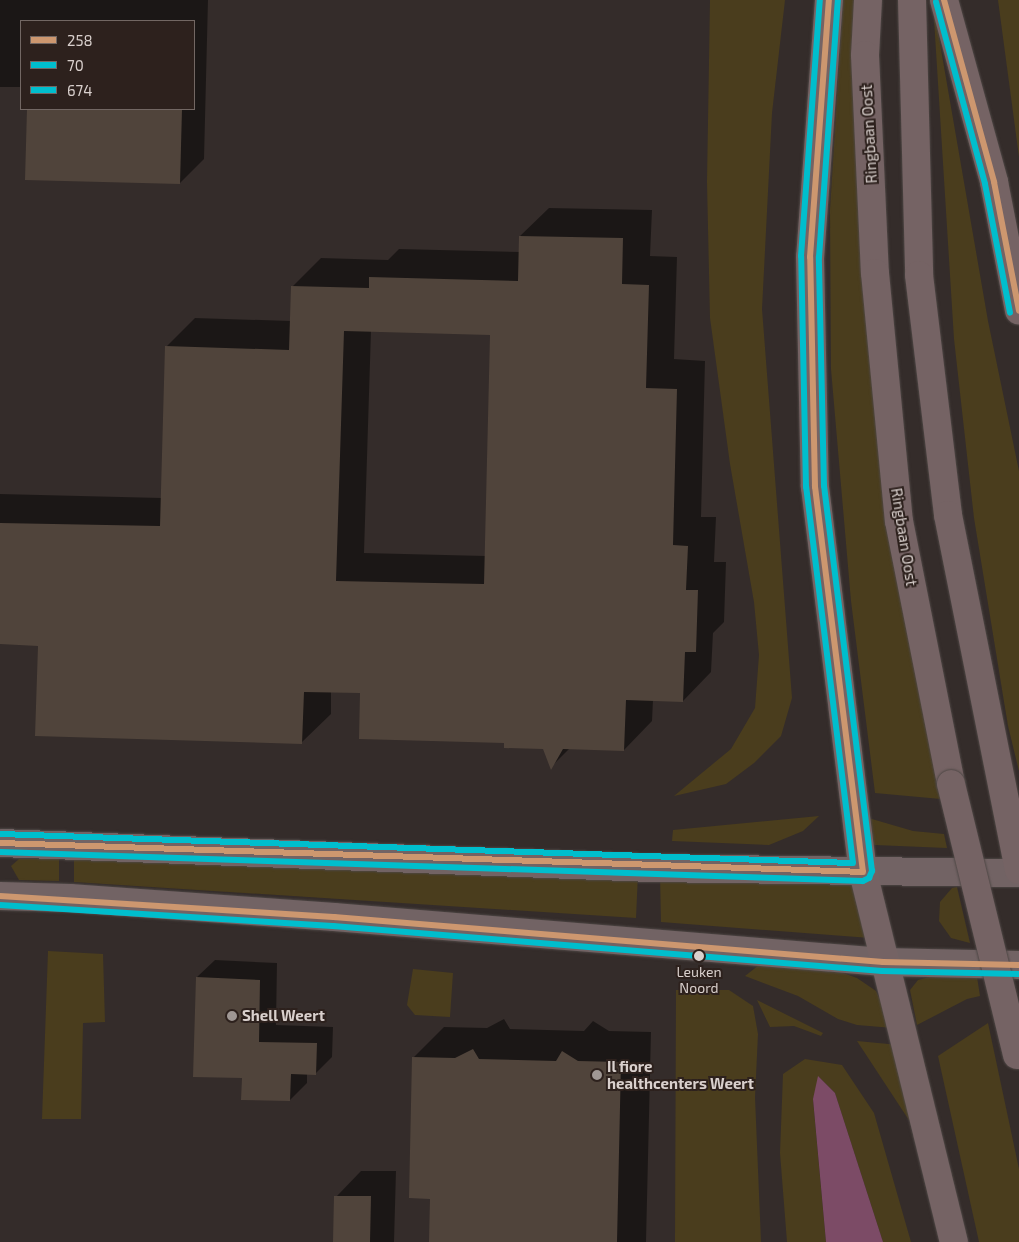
<!DOCTYPE html>
<style>
body{margin:0}
#map{position:relative;width:1019px;height:1242px;overflow:hidden;background:#342c2a;font-family:"Exo 2",sans-serif}
div>[style]{position:absolute}
[style*='--x']{left:calc(var(--x)*1px);top:calc(var(--y)*1px);width:calc(var(--w)*1px);rotate:calc(var(--a)*1deg)}
.green>*{inset:0;background:#4a3d1d}
.water>*{inset:0;background:#7c4b66}
.shadow>*{inset:0;background:#0007}
.building>*{inset:0;background:#50443b}
.roads{filter:drop-shadow(0 0 1px #4e4745) drop-shadow(0 0 1px #4e4745)}
.minor>*{height:28px;margin:-14px;padding:0 14px;transform-origin:14px;border-radius:14px;background:#726364}
.major>*{height:28px;margin:-14px;padding:0 14px;transform-origin:14px;border-radius:14px;background:#756364}
.bridges{filter:drop-shadow(0 0 1px #4e4745) drop-shadow(0 0 1px #4e4745)}
.major-bridge>*{height:28px;margin:-14px;padding:0 14px;transform-origin:14px;border-radius:14px;background:#756364}
.bus-1>*{height:6px;margin:-3px;padding:0 3px;transform-origin:3px;border-radius:3px;background:#cd976f}
.bus-2>*{height:6px;margin:-3px;padding:0 3px;transform-origin:3px;border-radius:3px;background:#00becd}
.bus-3>*{height:6px;margin:-3px;padding:0 3px;transform-origin:3px;border-radius:3px;background:#00becd}
.dots>*{width:14px;height:14px;translate:-50% -50%;box-sizing:border-box;border:2px solid #2d211d;border-radius:50%}
span{translate:-50% -50%;white-space:nowrap;text-align:center;line-height:1.15;-webkit-text-stroke:4px #2d211d;paint-order:stroke}
.bus-label{font-size:14px;color:#d9d0cd}
.street-label{font-size:15px;color:#d9d0cd}
.poi-label{font-size:15px;color:#d9d0cd;font-weight:700}
.left{translate:0 -50%;text-align:left}
.legend{position:absolute;left:20px;top:20px;width:175px;height:90px;box-sizing:border-box;background:#2d211d;border:1px solid #726763;margin:0;padding:6px 9px;list-style:none;font-size:15px;color:#d9d0cd}
.legend li{display:flex;align-items:center;gap:10px;height:25px}
.legend b{width:25px;border:1px solid #726763}
</style>
<div id="map">
<div class="green">
<div style="clip-path:polygon(710px 0,785px 0,772px 113px,762px 309px,792px 698px,781px 736px,754px 763px,726px 784px,674px 796px,731px 749px,755px 708px,759px 655px,754px 602px,730px 464px,710px 318px,707px 182px)"></div>
<div style="clip-path:polygon(843px 0,854px 0,858px 163px,941px 799px,875px 793px,851px 601px,831px 369px,830px 210px)"></div>
<div style="clip-path:polygon(998px 0,1019px 0,1019px 157px)"></div>
<div style="clip-path:polygon(933px 3px,988px 321px,1019px 471px,1019px 771px,1008px 726px,974px 518px,954px 339px)"></div>
<div style="clip-path:polygon(819px 816px,803px 831px,769px 845px,672px 841px,673px 830px)"></div>
<div style="clip-path:polygon(865px 817px,913px 831px,944px 834px,947px 848px,875px 845px,871px 843px)"></div>
<div style="clip-path:polygon(19px 859px,59px 859px,59px 881px,19px 880px,11px 866px)"></div>
<div style="clip-path:polygon(74px 859px,638px 874px,636px 918px,74px 882px)"></div>
<div style="clip-path:polygon(660px 874px,855px 881px,870px 938px,661px 922px)"></div>
<div style="clip-path:polygon(957px 887px,970px 943px,951px 938px,939px 921px,940px 902px,952px 888px)"></div>
<div style="clip-path:polygon(48px 951px,103px 954px,105px 1022px,83px 1023px,81px 1119px,42px 1119px)"></div>
<div style="clip-path:polygon(759px 965px,843px 973px,857px 978px,876px 991px,893px 1028px,857px 1025px,838px 1019px,798px 996px,745px 976px)"></div>
<div style="clip-path:polygon(413px 969px,453px 973px,450px 1017px,415px 1015px,407px 1005px)"></div>
<div style="clip-path:polygon(929px 977px,977px 977px,980px 996px,967px 999px,917px 1025px,910px 990px,918px 980px)"></div>
<div style="clip-path:polygon(676px 990px,729px 990px,753px 1006px,758px 1034px,755px 1097px,761px 1242px,675px 1242px)"></div>
<div style="clip-path:polygon(757px 1000px,823px 1033px,821px 1036px,794px 1026px,770px 1027px)"></div>
<div style="clip-path:polygon(988px 1023px,1019px 1169px,1019px 1242px,979px 1242px,938px 1056px)"></div>
<div style="clip-path:polygon(857px 1041px,899px 1045px,922px 1140px)"></div>
<div style="clip-path:polygon(805px 1059px,842px 1065px,874px 1113px,911px 1242px,883px 1242px,835px 1093px,819px 1077px,813px 1100px,826px 1242px,787px 1242px,780px 1153px,783px 1074px)"></div>
</div>
<div class="water">
<div style="clip-path:polygon(818px 1076px,835px 1093px,883px 1242px,826px 1242px,813px 1099px)"></div>
</div>
<div class="shadow">
<div style="clip-path:polygon(0 0,208px 0,204px 159px,180px 183px,27px 179px,28px 109px,194px 109px,194px 21px,21px 21px,21px 87px,0 87px)"></div>
<div style="clip-path:polygon(evenodd,549px 208px,652px 210px,650px 256px,677px 257px,674px 359px,705px 361px,701px 517px,716px 517px,714px 562px,726px 562px,724px 622px,713px 633px,711px 672px,683px 701px,653px 700px,652px 721px,624px 750px,570px 748px,551px 767px,544px 748px,362px 692px,331px 691px,331px 714px,302px 742px,39px 644px,0 643px,0 494px,162px 498px,166px 347px,195px 318px,291px 321px,292px 287px,321px 258px,388px 260px,399px 249px,520px 252px,520px 236px,549px 208px,371px 331px,492px 334px,486px 556px,364px 553px,371px 331px)"></div>
<div style="clip-path:polygon(215px 960px,277px 963px,276px 1025px,333px 1027px,332px 1057px,315px 1074px,307px 1074px,307px 1083px,290px 1100px,243px 1077px,197px 977px)"></div>
<div style="clip-path:polygon(504px 1019px,510px 1029px,584px 1031px,593px 1021px,609px 1031px,651px 1032px,646px 1242px,430px 1242px,431px 1198px,413px 1058px,444px 1027px,487px 1028px)"></div>
<div style="clip-path:polygon(361px 1171px,396px 1171px,394px 1242px,335px 1242px,336px 1197px)"></div>
</div>
<div class="building">
<div style="clip-path:polygon(27px 109px,182px 109px,180px 184px,25px 180px)"></div>
<div style="clip-path:polygon(evenodd,519px 236px,623px 238px,622px 284px,649px 285px,646px 388px,677px 389px,673px 545px,688px 546px,686px 590px,698px 590px,696px 652px,685px 652px,683px 702px,626px 700px,624px 751px,563px 749px,551px 770px,543px 749px,504px 748px,504px 743px,359px 739px,360px 693px,304px 692px,302px 744px,35px 736px,38px 646px,0 644px,0 523px,160px 526px,165px 346px,289px 350px,291px 286px,369px 288px,369px 277px,518px 281px,519px 236px,344px 331px,490px 335px,484px 584px,336px 581px,344px 331px)"></div>
<div style="clip-path:polygon(196px 977px,260px 980px,259px 1042px,317px 1043px,316px 1075px,291px 1074px,290px 1101px,241px 1100px,242px 1078px,193px 1077px)"></div>
<div style="clip-path:polygon(473px 1049px,479px 1059px,556px 1061px,562px 1051px,578px 1061px,621px 1062px,617px 1242px,429px 1242px,430px 1199px,409px 1198px,412px 1057px,455px 1058px)"></div>
<div style="clip-path:polygon(334px 1196px,371px 1196px,370px 1242px,333px 1242px)"></div>
</div>
<div class="roads">
<div class="minor">
<div style="--x:0;--y:843;--w:651;--a:2.2"></div>
<div style="--x:651;--y:868;--w:368;--a:0.8"></div>
<div style="--x:0;--y:896;--w:70;--a:1.6"></div>
<div style="--x:70;--y:898;--w:265;--a:4.1"></div>
<div style="--x:334;--y:917;--w:551;--a:4.69"></div>
<div style="--x:883;--y:962;--w:136;--a:1.3"></div>
</div>
<div class="major">
<div style="--x:829;--y:0;--w:258;--a:94.2"></div>
<div style="--x:810;--y:257;--w:230;--a:88.8"></div>
<div style="--x:815;--y:487;--w:388;--a:82.9"></div>
<div style="--x:863;--y:872;--w:381;--a:76.2"></div>
<div style="--x:868;--y:0;--w:55;--a:93.1"></div>
<div style="--x:865;--y:55;--w:218;--a:87.4"></div>
<div style="--x:875;--y:273;--w:249;--a:84.5"></div>
<div style="--x:899;--y:521;--w:268;--a:78.8"></div>
<div style="--x:912;--y:0;--w:275;--a:88.5"></div>
<div style="--x:919;--y:275;--w:242;--a:83.1"></div>
<div style="--x:948;--y:515;--w:362;--a:78.7"></div>
<div style="--x:944;--y:0;--w:189;--a:74.6"></div>
<div style="--x:994;--y:182;--w:131;--a:79"></div>
</div>
</div>
<div class="bridges">
<div class="major-bridge">
<div style="--x:951;--y:784;--w:279;--a:76.3"></div>
</div>
</div>
<div class="bus-1">
<div style="--x:944;--y:0;--w:189;--a:74.6"></div>
<div style="--x:994;--y:182;--w:131;--a:79"></div>
<div style="--x:0;--y:843;--w:863;--a:1.92"></div>
<div style="--x:863;--y:872;--w:388;--a:-97.1"></div>
<div style="--x:815;--y:487;--w:230;--a:-91.2"></div>
<div style="--x:810;--y:257;--w:258;--a:-85.8"></div>
<div style="--x:0;--y:896;--w:335;--a:3.6"></div>
<div style="--x:334;--y:917;--w:551;--a:4.69"></div>
<div style="--x:883;--y:962;--w:136;--a:1.3"></div>
</div>
<div class="bus-2">
<div style="--x:936;--y:2;--w:188;--a:74.9"></div>
<div style="--x:985;--y:184;--w:131;--a:79"></div>
<div style="--x:0;--y:852;--w:863;--a:1.92"></div>
<div style="--x:863;--y:881;--w:7;--a:-27"></div>
<div style="--x:869;--y:878;--w:8;--a:-67"></div>
<div style="--x:872;--y:871;--w:388;--a:-97.1"></div>
<div style="--x:824;--y:486;--w:229;--a:-91.3"></div>
<div style="--x:819;--y:257;--w:257;--a:-85.8"></div>
<div style="--x:0;--y:905;--w:334;--a:3.6"></div>
<div style="--x:333;--y:926;--w:551;--a:4.69"></div>
<div style="--x:882;--y:971;--w:137;--a:1.3"></div>
</div>
<div class="bus-3">
<div style="--x:0;--y:834;--w:853;--a:1.95"></div>
<div style="--x:853;--y:863;--w:379;--a:-97.1"></div>
<div style="--x:806;--y:487;--w:231;--a:-91.2"></div>
<div style="--x:801;--y:256;--w:257;--a:-85.8"></div>
</div>
<div class="dots">
<div style="left:699px;top:956px;background:#d9d0cd"></div>
<div style="left:232px;top:1016px;background:#9f9794"></div>
<div style="left:597px;top:1075px;background:#9f9794"></div>
</div>
<div class="bus-label">
<span style="left:699px;top:980px">Leuken<br>Noord</span>
</div>
<div class="street-label">
<span style="left:869px;top:134px;rotate:-93deg">Ringbaan Oost</span>
<span style="left:904px;top:537px;rotate:81deg">Ringbaan Oost</span>
</div>
<div class="poi-label">
<span class="left" style="left:242px;top:1016px">Shell Weert</span>
<span class="left" style="left:607px;top:1075px">Il fiore<br>healthcenters Weert</span>
</div>
<ul class="legend">
<li><b style="height:6px;background:#cd976f"></b>258</li>
<li><b style="height:6px;background:#00becd"></b>70</li>
<li><b style="height:6px;background:#00becd"></b>674</li>
</ul>
</div>
